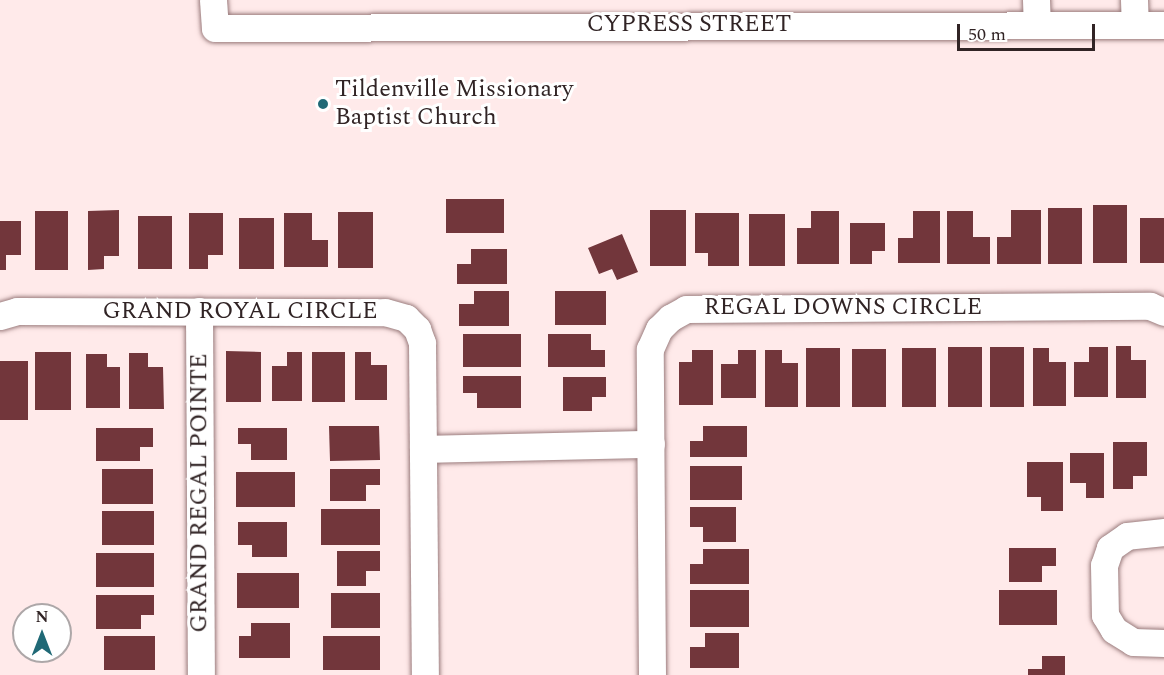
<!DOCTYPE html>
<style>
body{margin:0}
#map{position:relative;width:1164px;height:675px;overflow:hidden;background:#ffeaea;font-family:Spectral,serif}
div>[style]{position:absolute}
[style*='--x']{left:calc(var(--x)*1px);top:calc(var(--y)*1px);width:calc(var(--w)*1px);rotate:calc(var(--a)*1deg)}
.building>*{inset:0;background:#72363b}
.roads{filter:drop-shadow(0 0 2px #9b7c7d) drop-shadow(0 0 2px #9b7c7d)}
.minor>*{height:27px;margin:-13.5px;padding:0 13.5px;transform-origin:13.5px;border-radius:13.5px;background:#fff}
.dots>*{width:16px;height:16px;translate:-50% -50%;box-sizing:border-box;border:3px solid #fff;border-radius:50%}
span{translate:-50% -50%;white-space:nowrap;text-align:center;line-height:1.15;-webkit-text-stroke:6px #fff;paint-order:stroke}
.street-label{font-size:24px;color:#312425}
.poi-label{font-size:24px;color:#312425}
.left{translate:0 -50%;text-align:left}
.north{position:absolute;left:12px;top:603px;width:60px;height:60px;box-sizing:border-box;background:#fff;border:2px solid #ada7a8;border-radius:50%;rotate:0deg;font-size:16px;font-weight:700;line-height:24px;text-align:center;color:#312425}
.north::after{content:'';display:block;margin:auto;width:21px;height:27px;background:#206976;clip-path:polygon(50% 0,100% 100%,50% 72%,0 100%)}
.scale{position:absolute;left:957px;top:24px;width:138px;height:27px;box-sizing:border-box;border:3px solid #312425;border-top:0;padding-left:8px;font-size:18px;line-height:21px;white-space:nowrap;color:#312425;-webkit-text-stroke:4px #fff;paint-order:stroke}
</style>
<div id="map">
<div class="building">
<div style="clip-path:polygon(446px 199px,504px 199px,504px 233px,446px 233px)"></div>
<div style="clip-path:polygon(1093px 205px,1127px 205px,1127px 263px,1093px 263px)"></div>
<div style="clip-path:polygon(1048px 208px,1082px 208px,1082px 264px,1048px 264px)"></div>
<div style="clip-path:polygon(119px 210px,119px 256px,104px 256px,104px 269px,88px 270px,88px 211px)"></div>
<div style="clip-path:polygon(650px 210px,686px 210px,686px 266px,650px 266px)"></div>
<div style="clip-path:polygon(1011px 210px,1041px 210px,1041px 264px,997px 264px,997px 237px,1011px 237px)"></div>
<div style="clip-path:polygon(35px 211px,68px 211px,68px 270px,35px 270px)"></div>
<div style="clip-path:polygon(811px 211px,839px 211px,839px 264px,797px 264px,797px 228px,811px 228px)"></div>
<div style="clip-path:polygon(913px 211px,940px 211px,940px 263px,898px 263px,898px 238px,913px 238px)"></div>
<div style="clip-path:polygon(947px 211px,973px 211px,973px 237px,990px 237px,990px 264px,947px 264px)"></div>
<div style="clip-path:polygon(338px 212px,373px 212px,373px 268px,338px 268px)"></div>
<div style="clip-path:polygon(189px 213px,223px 213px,223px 255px,208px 255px,208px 269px,189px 269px)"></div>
<div style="clip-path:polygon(284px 213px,312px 213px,312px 240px,328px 240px,328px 267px,284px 267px)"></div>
<div style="clip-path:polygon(695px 213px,739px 213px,739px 266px,708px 266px,708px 253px,695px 253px)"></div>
<div style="clip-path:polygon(749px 214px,785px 214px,785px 266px,749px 266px)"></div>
<div style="clip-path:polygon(138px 216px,172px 216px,172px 269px,138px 269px)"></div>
<div style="clip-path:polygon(239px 218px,274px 218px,274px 269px,239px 269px)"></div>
<div style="clip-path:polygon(1140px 218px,1164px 218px,1164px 263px,1140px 263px)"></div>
<div style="clip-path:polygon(0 221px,21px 221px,21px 255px,6px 255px,6px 270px,0 270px)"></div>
<div style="clip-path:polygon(850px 223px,885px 223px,885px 251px,872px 251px,872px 264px,850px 264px)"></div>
<div style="clip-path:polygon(622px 234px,638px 272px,617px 280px,612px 269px,599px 274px,588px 248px)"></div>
<div style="clip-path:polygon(471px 249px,507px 249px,507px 284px,457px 284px,457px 264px,471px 264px)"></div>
<div style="clip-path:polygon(474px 291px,509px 291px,509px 326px,459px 326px,459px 304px,474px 304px)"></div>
<div style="clip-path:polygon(555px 291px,606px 291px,606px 325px,555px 325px)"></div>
<div style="clip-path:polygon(463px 334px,521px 334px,521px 367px,463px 367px)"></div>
<div style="clip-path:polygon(548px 334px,591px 334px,591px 350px,605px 350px,605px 367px,548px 367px)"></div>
<div style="clip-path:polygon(1116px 346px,1131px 346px,1131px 360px,1146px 360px,1146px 398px,1116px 398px)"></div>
<div style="clip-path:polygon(948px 347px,982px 347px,982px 407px,948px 407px)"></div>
<div style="clip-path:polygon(990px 347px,1024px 347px,1024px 407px,990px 407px)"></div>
<div style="clip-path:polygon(1089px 347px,1108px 347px,1108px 397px,1074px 397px,1074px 362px,1089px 362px)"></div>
<div style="clip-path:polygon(806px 348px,840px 348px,840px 407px,806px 407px)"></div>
<div style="clip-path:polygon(902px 348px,936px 348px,936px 407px,902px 407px)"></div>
<div style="clip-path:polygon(1033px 348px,1049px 348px,1049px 362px,1066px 362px,1066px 406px,1033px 406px)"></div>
<div style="clip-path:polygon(852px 349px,886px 349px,886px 407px,852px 407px)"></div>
<div style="clip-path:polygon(692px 350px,713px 350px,713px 405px,679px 405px,679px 362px,692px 362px)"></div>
<div style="clip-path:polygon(738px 350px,756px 350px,756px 398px,721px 398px,721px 364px,738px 364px)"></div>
<div style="clip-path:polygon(765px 350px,782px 350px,782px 363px,798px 363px,798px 407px,765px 407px)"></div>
<div style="clip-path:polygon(226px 351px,261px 352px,261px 402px,226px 402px)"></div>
<div style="clip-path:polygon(35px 352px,71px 352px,71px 410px,35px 410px)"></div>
<div style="clip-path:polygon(287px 352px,302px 352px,302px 401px,272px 401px,272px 366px,287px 366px)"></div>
<div style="clip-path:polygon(312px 352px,345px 352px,345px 402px,312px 402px)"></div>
<div style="clip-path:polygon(355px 352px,371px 352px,371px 365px,387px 365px,387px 400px,355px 400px)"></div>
<div style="clip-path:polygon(129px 353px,148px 353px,148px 367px,163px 367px,164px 409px,129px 409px)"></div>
<div style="clip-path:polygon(86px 354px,107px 354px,107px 367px,120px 367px,120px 408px,86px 408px)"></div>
<div style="clip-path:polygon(0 361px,28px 361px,28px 420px,0 420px)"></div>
<div style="clip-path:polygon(463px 376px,521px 376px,521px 408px,477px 408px,477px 393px,463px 393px)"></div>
<div style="clip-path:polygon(563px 377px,606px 377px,606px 397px,592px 397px,592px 411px,563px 411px)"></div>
<div style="clip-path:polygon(329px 426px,379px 426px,380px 460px,330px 461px)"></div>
<div style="clip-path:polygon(703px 426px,747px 426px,747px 457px,690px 457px,690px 441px,703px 441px)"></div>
<div style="clip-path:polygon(96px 428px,153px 428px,153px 447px,140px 447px,140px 461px,96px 461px)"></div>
<div style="clip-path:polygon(238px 428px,287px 428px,287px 460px,251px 460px,251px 444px,238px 444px)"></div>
<div style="clip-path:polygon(1113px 442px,1147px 442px,1147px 476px,1133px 476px,1133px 489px,1113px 489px)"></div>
<div style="clip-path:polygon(1070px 453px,1104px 453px,1104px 498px,1086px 498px,1086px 483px,1070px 483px)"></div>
<div style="clip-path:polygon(1027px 462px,1063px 462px,1063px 511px,1041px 511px,1041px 497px,1027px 497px)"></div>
<div style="clip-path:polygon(690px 466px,742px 466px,742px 500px,690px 500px)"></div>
<div style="clip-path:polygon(102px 469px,153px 469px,153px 504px,102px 504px)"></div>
<div style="clip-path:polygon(330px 469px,380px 469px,380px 485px,366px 485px,366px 501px,330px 501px)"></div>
<div style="clip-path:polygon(236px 472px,295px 472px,295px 507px,236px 507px)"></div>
<div style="clip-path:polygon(690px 507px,736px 507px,736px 542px,703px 542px,703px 527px,690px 527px)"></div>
<div style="clip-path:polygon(321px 509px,380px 509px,380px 545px,321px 545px)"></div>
<div style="clip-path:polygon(102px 511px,154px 511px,154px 545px,102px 545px)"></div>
<div style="clip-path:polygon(238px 522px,287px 522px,287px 557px,252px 557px,252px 545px,238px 545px)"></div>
<div style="clip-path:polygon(1009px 548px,1056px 548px,1056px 566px,1042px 566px,1042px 582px,1009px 582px)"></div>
<div style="clip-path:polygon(703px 549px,749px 549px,749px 584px,690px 584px,690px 564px,703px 564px)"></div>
<div style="clip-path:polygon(337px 551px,380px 551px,380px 571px,366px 571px,366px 586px,337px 586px)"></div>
<div style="clip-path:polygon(96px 553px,154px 553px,154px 587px,96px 587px)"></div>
<div style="clip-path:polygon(237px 573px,299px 573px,299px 608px,237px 608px)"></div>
<div style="clip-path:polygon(690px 590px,749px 590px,749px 627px,690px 627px)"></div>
<div style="clip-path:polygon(999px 590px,1057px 590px,1057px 625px,999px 625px)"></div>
<div style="clip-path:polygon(331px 593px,380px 593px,380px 628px,331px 628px)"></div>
<div style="clip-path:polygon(96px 595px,154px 595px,154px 615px,141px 615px,141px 629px,96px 629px)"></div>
<div style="clip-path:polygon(251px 623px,290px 623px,290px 658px,239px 658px,239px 636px,251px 636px)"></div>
<div style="clip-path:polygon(705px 633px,739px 633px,739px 668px,690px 668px,690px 647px,705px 647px)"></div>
<div style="clip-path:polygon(104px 636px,155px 636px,155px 670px,104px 670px)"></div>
<div style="clip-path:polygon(323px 636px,380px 636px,380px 670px,323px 670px)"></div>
<div style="clip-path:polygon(1042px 656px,1065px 656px,1065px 675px,1028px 675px,1028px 669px,1042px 669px)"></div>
</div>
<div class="roads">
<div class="minor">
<div style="--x:213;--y:0;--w:28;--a:86"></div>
<div style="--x:215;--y:28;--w:949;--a:-0.18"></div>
<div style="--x:1036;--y:0;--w:25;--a:88"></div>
<div style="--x:1134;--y:0;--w:25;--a:88"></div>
<div style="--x:199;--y:311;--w:364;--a:89.7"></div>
<div style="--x:0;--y:316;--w:18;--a:-16"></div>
<div style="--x:17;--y:311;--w:368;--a:0.2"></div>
<div style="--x:385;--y:312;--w:22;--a:16"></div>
<div style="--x:406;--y:318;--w:16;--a:45"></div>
<div style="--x:417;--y:329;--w:15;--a:70"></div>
<div style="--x:422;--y:343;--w:332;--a:89.5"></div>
<div style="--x:423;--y:449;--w:228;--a:-1.3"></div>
<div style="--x:1164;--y:532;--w:37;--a:174"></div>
<div style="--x:1127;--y:536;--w:21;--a:145"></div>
<div style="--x:1110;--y:548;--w:18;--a:109"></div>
<div style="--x:1104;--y:565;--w:50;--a:88.9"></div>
<div style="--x:1105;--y:615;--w:17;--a:59"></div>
<div style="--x:1114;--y:630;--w:22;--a:32"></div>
<div style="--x:1133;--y:642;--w:31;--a:2"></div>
<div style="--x:652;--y:675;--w:326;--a:-90.4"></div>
<div style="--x:650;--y:349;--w:22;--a:-66"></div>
<div style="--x:659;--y:329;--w:16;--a:-45"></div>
<div style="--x:670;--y:318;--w:18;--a:-29"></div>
<div style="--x:686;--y:309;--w:464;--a:-0.4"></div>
<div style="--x:1150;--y:306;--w:15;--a:23"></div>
</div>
</div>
<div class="dots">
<div style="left:323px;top:104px;background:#206976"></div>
</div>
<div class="street-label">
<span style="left:689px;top:25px">CYPRESS STREET</span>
<span style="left:843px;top:308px">REGAL DOWNS CIRCLE</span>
<span style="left:240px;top:312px">GRAND ROYAL CIRCLE</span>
<span style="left:200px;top:493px;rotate:-90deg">GRAND REGAL POINTE</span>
</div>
<div class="poi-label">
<span class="left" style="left:335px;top:104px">Tildenville Missionary<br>Baptist Church</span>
</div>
<div class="north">N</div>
<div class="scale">50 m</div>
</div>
